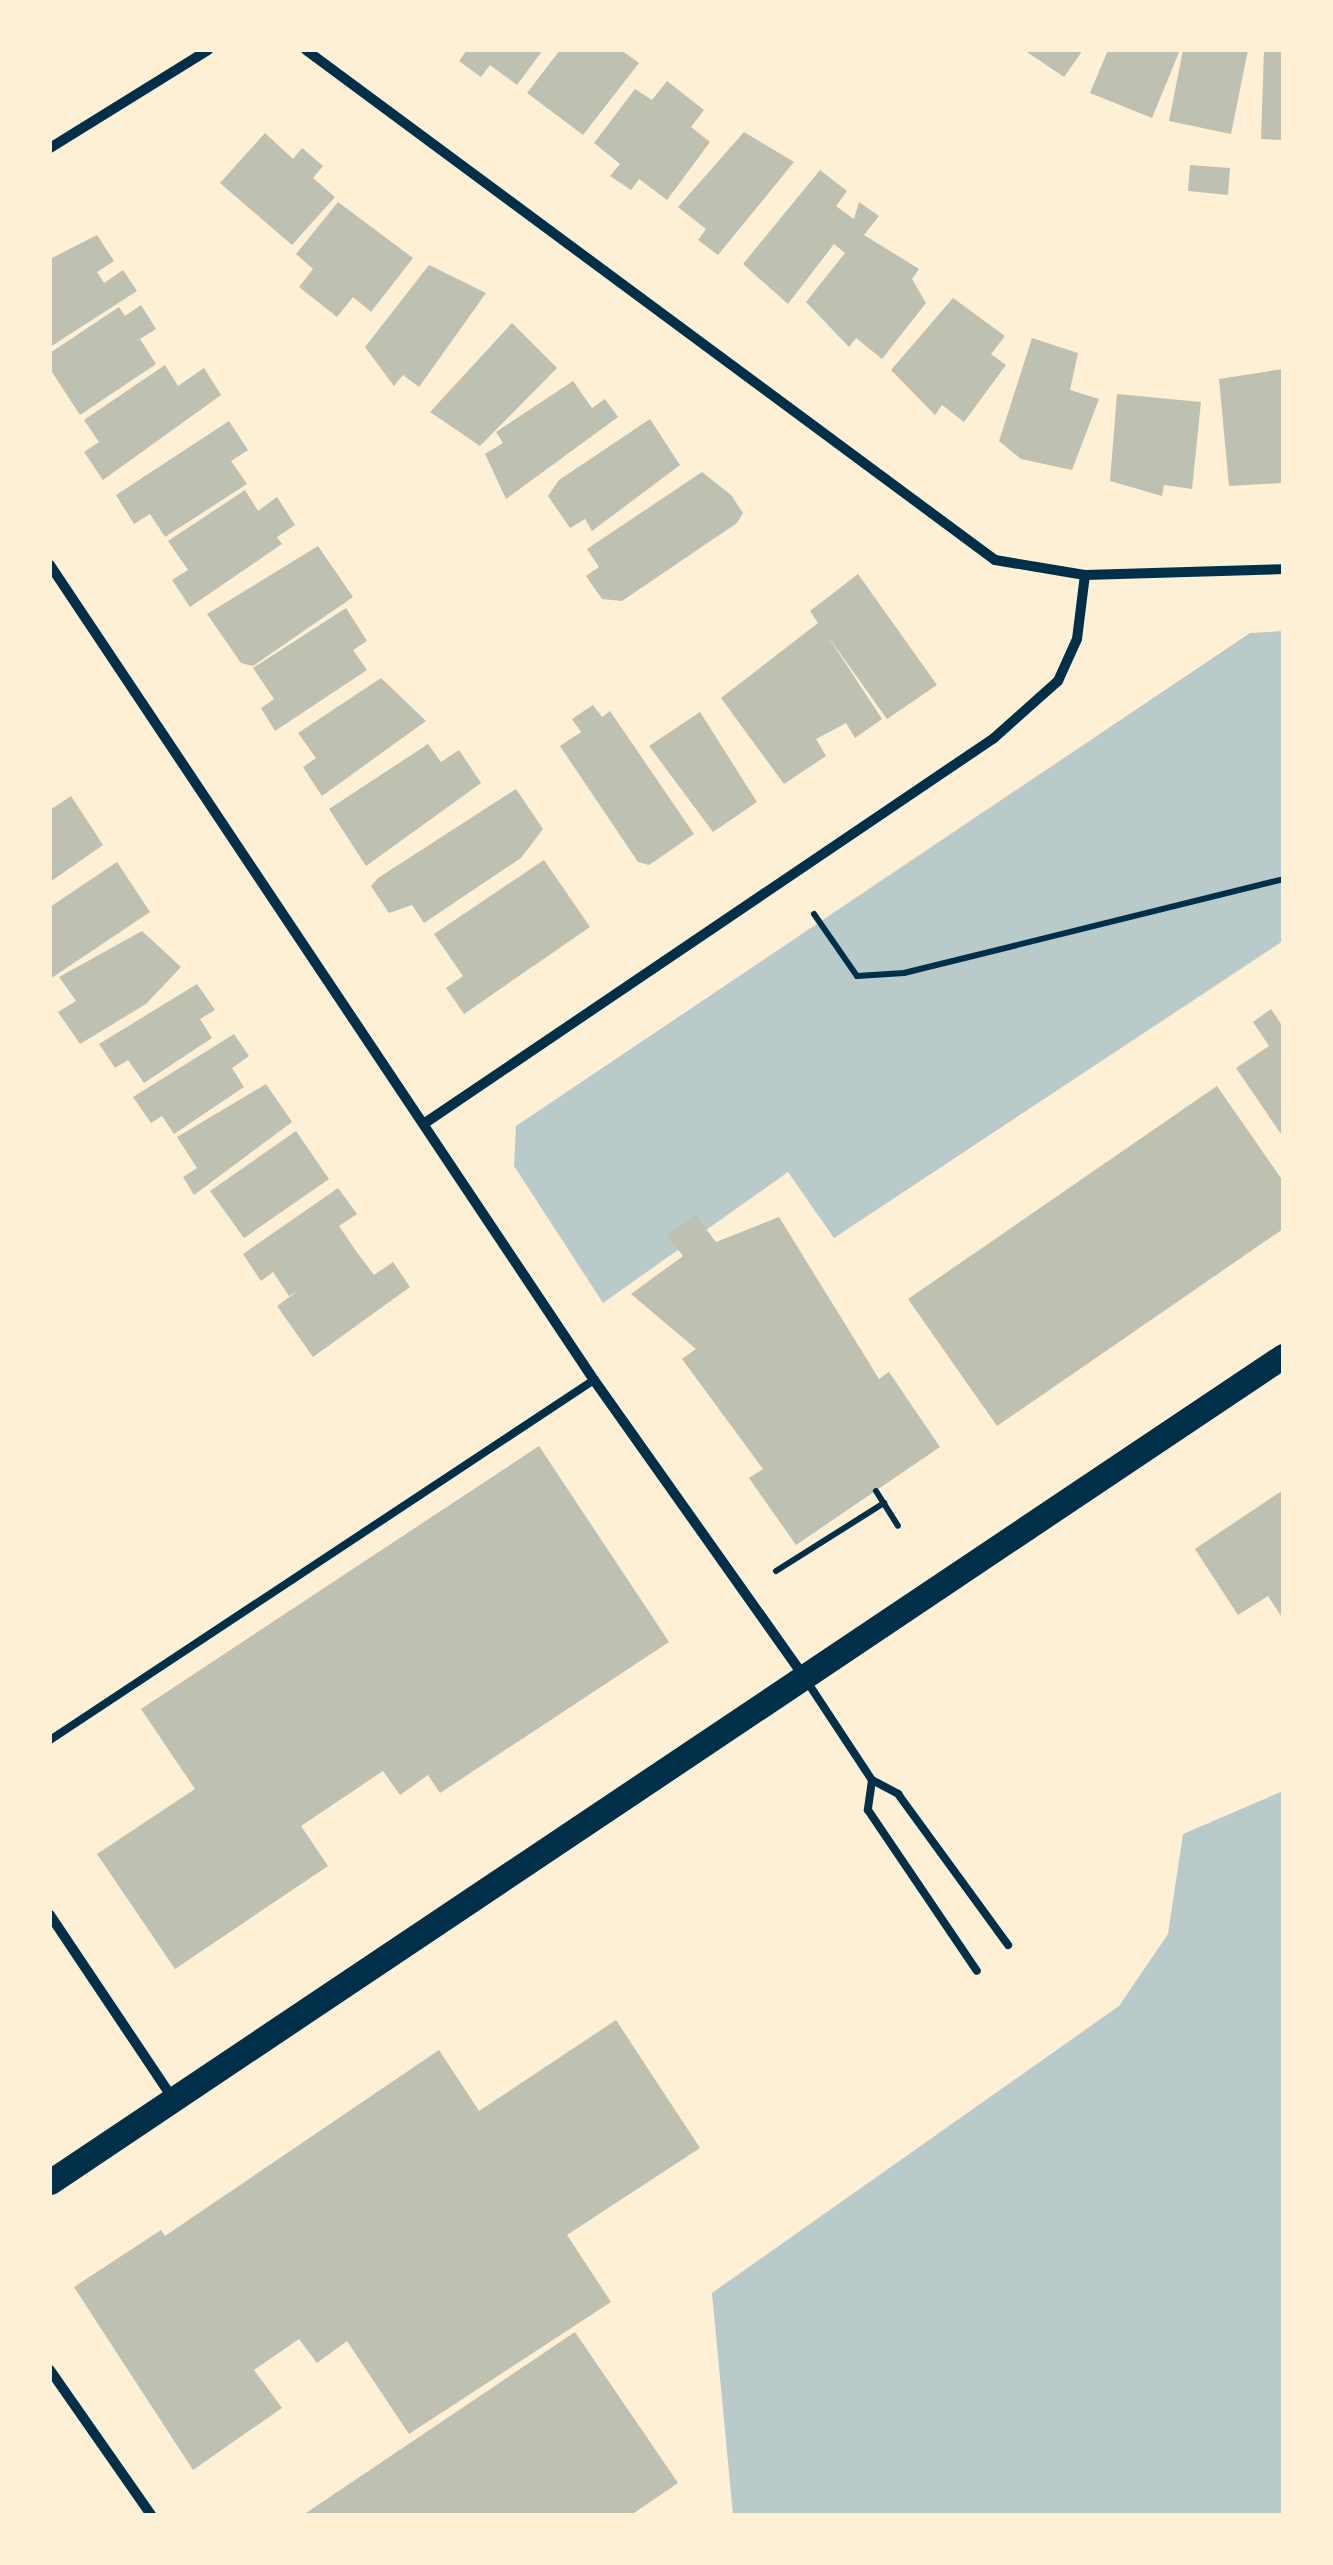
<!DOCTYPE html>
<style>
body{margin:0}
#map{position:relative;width:1333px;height:2565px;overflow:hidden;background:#fdf0d5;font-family:"Golos Text",sans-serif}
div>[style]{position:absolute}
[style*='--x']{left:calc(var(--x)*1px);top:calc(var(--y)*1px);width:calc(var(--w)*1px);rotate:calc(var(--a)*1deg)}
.green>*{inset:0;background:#b9caca}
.building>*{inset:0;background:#bec0b2}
.path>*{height:6px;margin:-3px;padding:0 3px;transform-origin:3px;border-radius:3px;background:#003049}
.service>*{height:8px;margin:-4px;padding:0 4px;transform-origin:4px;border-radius:4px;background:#003049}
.minor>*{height:10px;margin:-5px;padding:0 5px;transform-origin:5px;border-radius:5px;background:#003049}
.primary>*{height:25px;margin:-12.5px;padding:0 12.5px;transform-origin:12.5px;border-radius:12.5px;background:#003049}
span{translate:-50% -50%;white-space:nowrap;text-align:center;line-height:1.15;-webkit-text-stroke:9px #fdf0d5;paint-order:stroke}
.frame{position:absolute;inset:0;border:52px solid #fdf0d5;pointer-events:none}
</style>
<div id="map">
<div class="green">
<div style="clip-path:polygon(1283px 631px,1283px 941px,834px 1238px,788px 1172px,603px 1303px,514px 1166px,516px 1126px,1250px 633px)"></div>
<div style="clip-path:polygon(1283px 1791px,1283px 2515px,733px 2515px,712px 2293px,1119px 2006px,1168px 1934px,1183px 1834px)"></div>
</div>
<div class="building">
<div style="clip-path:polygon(467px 50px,543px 50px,517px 85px,490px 65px,481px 77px,459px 61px)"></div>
<div style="clip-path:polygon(560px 50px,621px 50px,639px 63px,583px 135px,527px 93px)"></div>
<div style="clip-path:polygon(1024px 50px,1083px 50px,1064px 77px)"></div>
<div style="clip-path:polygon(1108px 50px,1180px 50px,1152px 118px,1090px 93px)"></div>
<div style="clip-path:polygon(1183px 50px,1248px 50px,1231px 134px,1169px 121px)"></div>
<div style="clip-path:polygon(1264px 50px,1283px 50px,1283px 140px,1261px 139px)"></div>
<div style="clip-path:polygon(667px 81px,704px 110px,691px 127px,710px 142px,667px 200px,639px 179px,631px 190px,610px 176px,620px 164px,594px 143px,635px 89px,652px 100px)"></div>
<div style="clip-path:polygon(744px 132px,794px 162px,718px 255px,698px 240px,706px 229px,678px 207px)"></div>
<div style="clip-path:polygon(265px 133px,293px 159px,302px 148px,323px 166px,313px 178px,335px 197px,292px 245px,220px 183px)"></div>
<div style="clip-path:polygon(1190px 165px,1230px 168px,1228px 195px,1188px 191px)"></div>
<div style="clip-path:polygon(820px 170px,847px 191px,836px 206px,854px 219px,859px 202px,879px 216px,864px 235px,919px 269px,912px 279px,926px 303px,882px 359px,856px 338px,849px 347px,806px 302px,845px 253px,834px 244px,788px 304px,743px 264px)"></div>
<div style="clip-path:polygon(338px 202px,413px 258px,371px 312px,353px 297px,337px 317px,299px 287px,313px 269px,296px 254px)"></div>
<div style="clip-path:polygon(97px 235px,114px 261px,97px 272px,104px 283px,123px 270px,137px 291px,50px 347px,50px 259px)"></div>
<div style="clip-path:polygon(429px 265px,486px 293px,419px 387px,403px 375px,394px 386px,365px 347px)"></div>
<div style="clip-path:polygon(953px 298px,1005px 336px,991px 354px,1006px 365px,964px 422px,942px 405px,935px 415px,891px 370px)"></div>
<div style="clip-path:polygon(141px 305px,156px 329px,140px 339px,156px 364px,80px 415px,50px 369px,50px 353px,119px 307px,125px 316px)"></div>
<div style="clip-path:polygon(512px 323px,557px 368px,480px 446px,430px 412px)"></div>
<div style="clip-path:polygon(1032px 338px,1078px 353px,1070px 390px,1099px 399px,1072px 470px,1021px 459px,999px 441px)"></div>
<div style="clip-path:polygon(165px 365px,178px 386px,204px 368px,221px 395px,103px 480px,84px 452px,99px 442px,84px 420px)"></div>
<div style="clip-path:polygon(1283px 369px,1283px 483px,1229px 486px,1219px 379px)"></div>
<div style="clip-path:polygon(573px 381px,592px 408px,605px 399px,618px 417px,506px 499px,485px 454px,503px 443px,496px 432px)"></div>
<div style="clip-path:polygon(1117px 394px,1201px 402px,1192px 489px,1164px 485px,1162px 496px,1110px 481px)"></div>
<div style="clip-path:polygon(650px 419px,680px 465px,592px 531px,585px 519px,570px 528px,548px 496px,559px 480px)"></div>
<div style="clip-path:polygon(229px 421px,248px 450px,231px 461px,247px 484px,165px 537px,150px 514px,134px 524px,116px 495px)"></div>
<div style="clip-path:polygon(702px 472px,731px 495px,743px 513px,737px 523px,622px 601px,602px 599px,586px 576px,599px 567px,587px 549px)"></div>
<div style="clip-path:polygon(245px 490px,258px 511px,277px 497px,295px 525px,277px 537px,282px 544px,190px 607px,172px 580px,188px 570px,168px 541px)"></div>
<div style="clip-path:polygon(318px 546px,353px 597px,253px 666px,241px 663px,207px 614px)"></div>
<div style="clip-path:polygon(858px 574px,937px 685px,887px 719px,827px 635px,882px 719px,855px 738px,846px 723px,816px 739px,826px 756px,784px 784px,721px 698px,818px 623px,810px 611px)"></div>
<div style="clip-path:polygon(346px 608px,367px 641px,353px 650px,367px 670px,275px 731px,261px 708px,274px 699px,253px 668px)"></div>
<div style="clip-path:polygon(381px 678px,426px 721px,322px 796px,303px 767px,316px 758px,298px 733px)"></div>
<div style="clip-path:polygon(593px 705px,602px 717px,610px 711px,694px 834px,649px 865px,638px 862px,560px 746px,581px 732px,572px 719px)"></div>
<div style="clip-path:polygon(700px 712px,757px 802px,713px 832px,649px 746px)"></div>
<div style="clip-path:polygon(428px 744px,441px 762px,459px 750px,481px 783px,366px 866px,329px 809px)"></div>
<div style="clip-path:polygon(516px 789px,543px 829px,521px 858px,424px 923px,412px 905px,389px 913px,371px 886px,378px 878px)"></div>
<div style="clip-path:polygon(71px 796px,103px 845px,50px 882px,50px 810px)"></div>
<div style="clip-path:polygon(544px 860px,590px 927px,464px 1014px,446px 988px,463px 976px,434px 934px)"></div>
<div style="clip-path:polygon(117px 862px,150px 912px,50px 979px,50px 907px)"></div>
<div style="clip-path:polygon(142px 931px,181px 967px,146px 1004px,80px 1044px,58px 1012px,76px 1001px,59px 977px)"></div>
<div style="clip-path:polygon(197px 984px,215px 1010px,200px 1019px,212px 1038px,144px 1083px,128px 1060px,115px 1068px,99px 1044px)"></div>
<div style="clip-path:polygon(1271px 1009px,1283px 1027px,1283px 1137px,1236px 1068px,1269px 1046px,1253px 1022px)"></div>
<div style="clip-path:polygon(234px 1034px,249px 1056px,232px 1068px,244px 1087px,174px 1134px,162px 1116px,151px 1123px,133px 1097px)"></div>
<div style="clip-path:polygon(266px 1084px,292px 1122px,194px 1195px,183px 1177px,197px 1168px,177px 1137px)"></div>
<div style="clip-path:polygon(1217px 1086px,1283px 1181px,1283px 1229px,997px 1426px,908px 1299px)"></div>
<div style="clip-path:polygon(296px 1131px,329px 1179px,244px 1238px,210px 1191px)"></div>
<div style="clip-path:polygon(338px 1188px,357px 1214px,339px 1226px,356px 1251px,374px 1275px,393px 1262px,410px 1287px,313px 1357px,277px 1306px,299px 1290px,289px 1296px,273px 1272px,261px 1281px,243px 1254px)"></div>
<div style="clip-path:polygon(696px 1216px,716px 1242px,779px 1217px,879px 1379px,889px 1372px,940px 1447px,796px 1545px,749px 1478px,763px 1469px,682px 1359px,696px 1349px,631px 1294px,683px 1256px,666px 1234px)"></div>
<div style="clip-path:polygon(539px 1446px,669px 1642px,440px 1793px,428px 1775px,400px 1795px,383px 1771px,301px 1826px,328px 1866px,175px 1969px,97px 1854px,195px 1789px,141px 1709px)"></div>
<div style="clip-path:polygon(1283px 1490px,1283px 1619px,1268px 1596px,1238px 1615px,1195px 1549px)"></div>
<div style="clip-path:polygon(616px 2020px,700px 2148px,567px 2235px,611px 2302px,409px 2434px,347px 2341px,317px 2363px,299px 2339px,254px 2370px,282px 2408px,193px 2470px,74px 2287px,161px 2230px,165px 2236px,439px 2050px,479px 2111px)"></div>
<div style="clip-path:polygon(575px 2332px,678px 2483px,631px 2515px,303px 2515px)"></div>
</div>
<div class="path">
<div style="--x:814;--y:914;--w:75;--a:55.3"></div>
<div style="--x:857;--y:976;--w:47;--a:-3.7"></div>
<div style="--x:904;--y:973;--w:390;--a:-13.9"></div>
<div style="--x:876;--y:1491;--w:41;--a:57.8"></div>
<div style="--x:776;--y:1571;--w:128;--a:-32.2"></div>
</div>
<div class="service">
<div style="--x:806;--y:1680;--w:120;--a:56.6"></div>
<div style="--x:872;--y:1780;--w:30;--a:28"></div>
<div style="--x:898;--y:1794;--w:187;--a:53.9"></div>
<div style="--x:50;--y:1740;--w:652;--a:-33.5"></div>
<div style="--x:872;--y:1780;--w:30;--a:98"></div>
<div style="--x:868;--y:1810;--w:194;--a:55.9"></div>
</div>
<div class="minor">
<div style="--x:306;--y:50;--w:857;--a:36.51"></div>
<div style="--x:995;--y:560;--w:91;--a:9.5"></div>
<div style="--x:1085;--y:575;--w:198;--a:-1.7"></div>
<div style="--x:50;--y:148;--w:186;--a:-31.8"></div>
<div style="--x:50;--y:565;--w:980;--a:56.28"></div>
<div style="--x:594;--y:1380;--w:362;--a:54.7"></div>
<div style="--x:425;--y:1123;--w:687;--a:-34.08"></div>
<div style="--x:994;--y:738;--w:86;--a:-41.7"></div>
<div style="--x:1058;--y:681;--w:46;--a:-65.7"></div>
<div style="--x:1077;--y:639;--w:64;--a:-82.9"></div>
<div style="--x:50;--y:1915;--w:219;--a:56.2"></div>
<div style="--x:50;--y:2370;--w:177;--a:55.1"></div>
</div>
<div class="primary">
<div style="--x:50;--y:2182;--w:1484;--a:-33.82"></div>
</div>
<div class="frame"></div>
</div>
